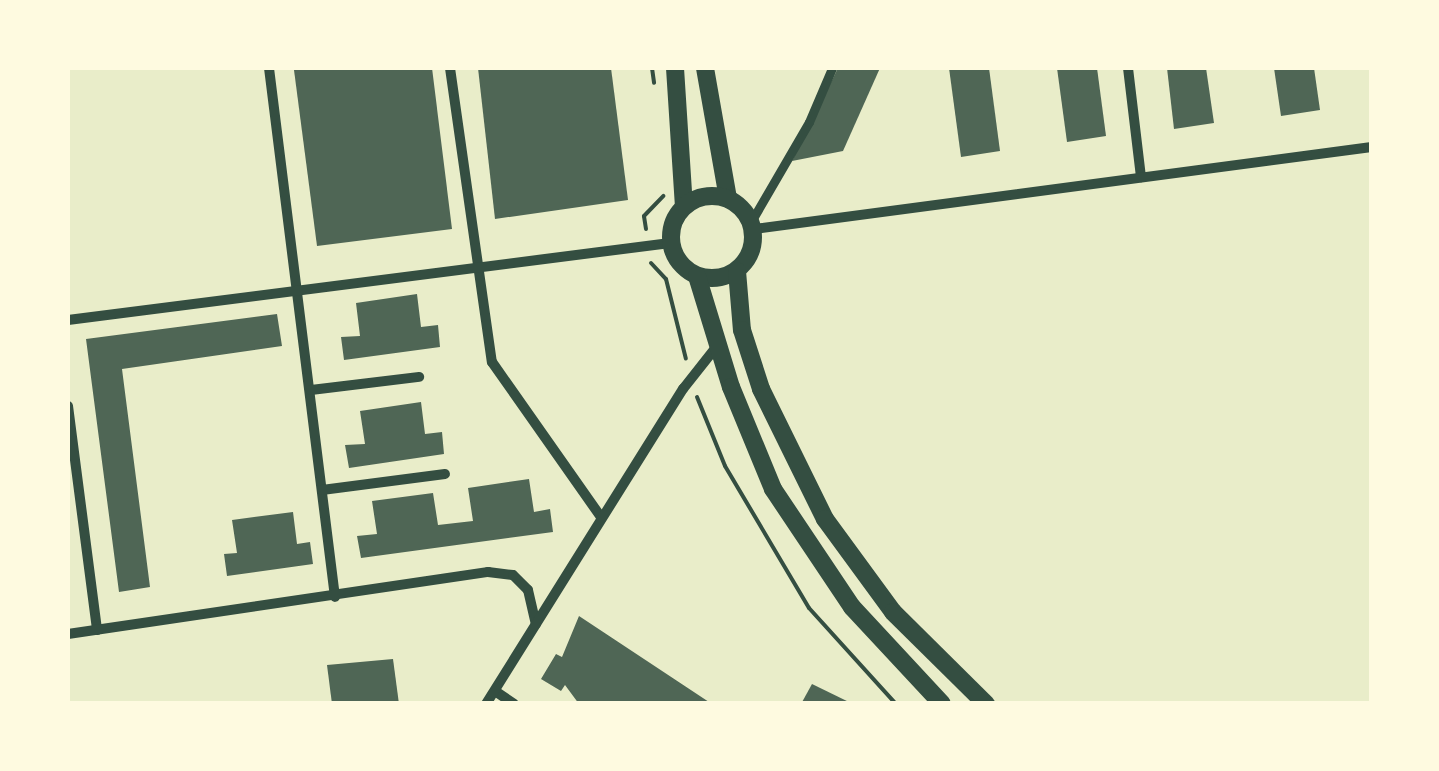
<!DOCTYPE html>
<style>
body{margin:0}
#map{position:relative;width:1439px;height:771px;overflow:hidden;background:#e9edc9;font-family:"Sofia Sans Condensed",sans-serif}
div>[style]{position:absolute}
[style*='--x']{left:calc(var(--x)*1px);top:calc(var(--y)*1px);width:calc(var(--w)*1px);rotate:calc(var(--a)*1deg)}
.building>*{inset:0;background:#4f6655}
.path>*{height:4px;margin:-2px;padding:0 2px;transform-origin:2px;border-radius:2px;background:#344e41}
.pedestrian>*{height:9px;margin:-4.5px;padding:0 4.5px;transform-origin:4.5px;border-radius:4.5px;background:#344e41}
.minor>*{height:10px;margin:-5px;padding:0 5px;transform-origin:5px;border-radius:5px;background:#344e41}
.secondary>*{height:18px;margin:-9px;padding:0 9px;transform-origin:9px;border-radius:9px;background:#344e41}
.secondary>.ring{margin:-9px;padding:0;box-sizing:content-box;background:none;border:18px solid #344e41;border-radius:50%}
span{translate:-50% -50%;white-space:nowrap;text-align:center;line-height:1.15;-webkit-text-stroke:9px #fefae0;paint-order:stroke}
.frame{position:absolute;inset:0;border:70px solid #fefae0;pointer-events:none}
</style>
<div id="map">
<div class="building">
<div style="clip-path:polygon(432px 68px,452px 229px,317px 246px,294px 70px)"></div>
<div style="clip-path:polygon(478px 68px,611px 68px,628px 200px,495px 219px)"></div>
<div style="clip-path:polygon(838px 68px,880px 68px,843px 151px,792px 161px)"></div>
<div style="clip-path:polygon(949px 68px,989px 68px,1000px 151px,961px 157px)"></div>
<div style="clip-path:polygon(1057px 68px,1097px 68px,1106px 136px,1067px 142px)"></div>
<div style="clip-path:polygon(1167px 68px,1206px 68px,1214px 123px,1174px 129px)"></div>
<div style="clip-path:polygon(1274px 68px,1314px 68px,1320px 110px,1281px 116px)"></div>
<div style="clip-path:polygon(417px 294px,421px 327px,438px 325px,440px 347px,344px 360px,341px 337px,360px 336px,356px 303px)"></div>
<div style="clip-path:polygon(277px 314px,282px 346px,122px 369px,150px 587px,119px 592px,86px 339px)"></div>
<div style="clip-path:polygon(421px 402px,425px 434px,442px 432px,444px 454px,349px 468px,345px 445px,365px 444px,360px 411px)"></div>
<div style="clip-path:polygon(529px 479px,534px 512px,550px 509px,553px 532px,361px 558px,357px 536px,377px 534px,372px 501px,433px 493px,438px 525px,473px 521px,468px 488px)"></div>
<div style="clip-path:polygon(293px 512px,297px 544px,310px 542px,313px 564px,227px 576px,224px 554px,237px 553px,232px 520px)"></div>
<div style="clip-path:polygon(579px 616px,712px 704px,579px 704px,565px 685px,561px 691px,541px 679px,556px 654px,562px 657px)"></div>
<div style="clip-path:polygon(393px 659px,399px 704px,332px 704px,327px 665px)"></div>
<div style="clip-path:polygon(812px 684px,853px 704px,801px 704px)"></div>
</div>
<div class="path">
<div style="--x:652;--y:68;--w:15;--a:82"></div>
<div style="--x:646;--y:229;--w:13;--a:-99"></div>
<div style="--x:644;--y:216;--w:28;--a:-46"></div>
<div style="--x:651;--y:263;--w:22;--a:47"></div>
<div style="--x:666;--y:279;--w:82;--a:76"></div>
<div style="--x:697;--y:397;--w:74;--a:67.9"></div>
<div style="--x:725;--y:466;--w:165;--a:59.4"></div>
<div style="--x:809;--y:608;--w:130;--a:47.8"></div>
</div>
<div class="pedestrian">
<div style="--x:752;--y:220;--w:113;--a:-59.8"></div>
<div style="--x:809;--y:122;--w:59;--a:-66.9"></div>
</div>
<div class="minor">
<div style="--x:269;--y:68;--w:533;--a:82.89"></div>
<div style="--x:450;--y:68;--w:297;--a:81.9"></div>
<div style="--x:492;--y:362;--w:189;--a:54.9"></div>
<div style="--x:1128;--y:68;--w:110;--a:83.2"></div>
<div style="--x:754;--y:229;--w:623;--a:-7.56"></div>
<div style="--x:68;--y:320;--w:607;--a:-7.29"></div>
<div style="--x:311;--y:390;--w:109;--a:-6.9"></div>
<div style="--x:68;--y:406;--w:226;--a:82.6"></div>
<div style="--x:322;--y:490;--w:124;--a:-7.4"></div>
<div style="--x:68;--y:634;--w:425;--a:-8.4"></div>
<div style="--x:488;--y:572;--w:25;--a:7"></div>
<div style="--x:513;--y:575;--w:21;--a:45"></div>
<div style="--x:528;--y:590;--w:35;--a:77"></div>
<div style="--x:495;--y:691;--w:23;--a:34"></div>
<div style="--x:486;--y:704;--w:372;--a:-58"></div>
<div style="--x:683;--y:389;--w:55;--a:-51.7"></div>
</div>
<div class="secondary">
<div style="--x:675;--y:68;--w:138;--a:86.3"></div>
<div style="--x:705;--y:68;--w:133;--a:80"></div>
<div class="ring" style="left:671px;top:196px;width:64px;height:64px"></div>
<div style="--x:737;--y:271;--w:59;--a:85.2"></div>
<div style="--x:742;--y:330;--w:62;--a:72.1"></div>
<div style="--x:761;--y:389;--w:145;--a:63.8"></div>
<div style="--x:825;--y:519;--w:115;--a:53.8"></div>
<div style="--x:893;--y:612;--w:131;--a:44.7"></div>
<div style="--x:697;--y:276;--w:116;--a:73"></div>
<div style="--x:731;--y:387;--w:110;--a:67.6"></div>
<div style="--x:773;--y:489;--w:142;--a:56.2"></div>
<div style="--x:852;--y:607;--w:132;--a:47.1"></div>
</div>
<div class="frame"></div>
</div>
